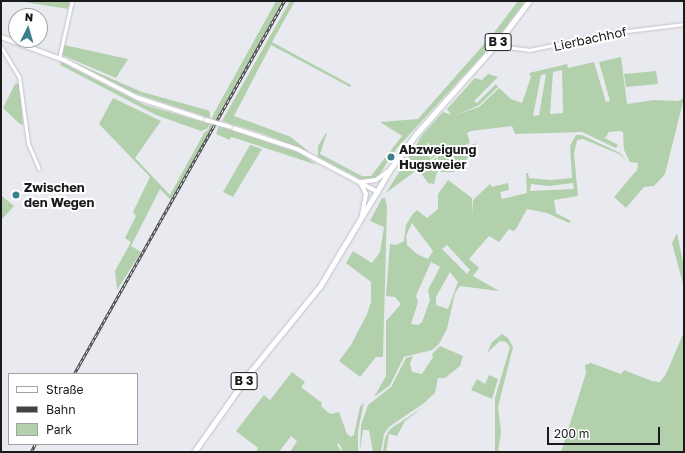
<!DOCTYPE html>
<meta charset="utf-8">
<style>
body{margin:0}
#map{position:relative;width:685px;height:453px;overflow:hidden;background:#e8eaf0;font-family:"Golos Text",sans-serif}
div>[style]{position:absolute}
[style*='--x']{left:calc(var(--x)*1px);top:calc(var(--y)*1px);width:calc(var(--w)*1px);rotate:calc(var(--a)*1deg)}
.green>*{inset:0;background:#b3d0ac}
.roads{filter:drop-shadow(0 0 1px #c1c2c8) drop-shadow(0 0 1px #c1c2c8)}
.minor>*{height:3px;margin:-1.5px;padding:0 1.5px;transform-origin:1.5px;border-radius:1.5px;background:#fff}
.tertiary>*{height:4px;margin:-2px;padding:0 2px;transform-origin:2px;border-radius:2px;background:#fff}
.primary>*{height:5px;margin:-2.5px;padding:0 2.5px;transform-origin:2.5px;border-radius:2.5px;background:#fff}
.rail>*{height:2.5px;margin-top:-1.25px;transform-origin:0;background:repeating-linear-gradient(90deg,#fff 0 3px,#424245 0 6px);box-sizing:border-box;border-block:1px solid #424245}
.bridges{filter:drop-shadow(0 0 1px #c1c2c8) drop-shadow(0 0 1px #c1c2c8)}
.tertiary-bridge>*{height:4px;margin:-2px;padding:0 2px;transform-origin:2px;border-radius:2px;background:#fff}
.dots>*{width:11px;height:11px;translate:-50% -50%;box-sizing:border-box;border:2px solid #fff;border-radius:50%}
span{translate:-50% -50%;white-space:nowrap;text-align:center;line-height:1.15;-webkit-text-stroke:4px #fff;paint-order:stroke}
.shield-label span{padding:1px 3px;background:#fff;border:1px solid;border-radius:3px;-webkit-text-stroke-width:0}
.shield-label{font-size:12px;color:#1a1a1c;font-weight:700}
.street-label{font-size:13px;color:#1a1a1c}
.poi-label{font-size:13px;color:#1a1a1c;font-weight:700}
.left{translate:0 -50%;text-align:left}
.frame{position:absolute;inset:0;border:2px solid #1a1a1c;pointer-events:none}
.legend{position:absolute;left:8px;top:373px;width:130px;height:72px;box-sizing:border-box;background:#fff;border:1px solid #a3a3a4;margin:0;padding:5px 7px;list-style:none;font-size:12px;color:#1a1a1c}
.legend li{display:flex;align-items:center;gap:8px;height:20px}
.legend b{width:20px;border:1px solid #a3a3a4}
.north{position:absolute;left:8px;top:8px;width:40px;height:40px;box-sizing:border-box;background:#fff;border:1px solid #a3a3a4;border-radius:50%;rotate:5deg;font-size:11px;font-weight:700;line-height:16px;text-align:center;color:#1a1a1c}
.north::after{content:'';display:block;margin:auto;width:14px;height:18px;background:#3b818c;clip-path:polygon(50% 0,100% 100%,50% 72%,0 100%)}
.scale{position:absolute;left:547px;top:427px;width:113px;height:18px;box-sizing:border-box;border:2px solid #1a1a1c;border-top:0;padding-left:5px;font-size:12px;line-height:14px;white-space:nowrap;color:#1a1a1c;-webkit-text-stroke:3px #fff;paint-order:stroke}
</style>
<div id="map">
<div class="green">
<div style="clip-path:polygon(18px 1px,70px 1px,68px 9px)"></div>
<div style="clip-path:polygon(276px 1px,283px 1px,171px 200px,160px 189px,131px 246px,141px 252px,117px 290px,115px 271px,131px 242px,125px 238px,136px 216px,133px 212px,150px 177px,99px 124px,113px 98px,161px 121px,135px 158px,170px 195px,204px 133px,208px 130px,214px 113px)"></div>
<div style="clip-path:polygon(290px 1px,295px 1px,272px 42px,351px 85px,350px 87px,271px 45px,234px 116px,291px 137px,309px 152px,264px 134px,222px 121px)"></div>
<div style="clip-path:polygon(518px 1px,526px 1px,490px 47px,397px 148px,379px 175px,372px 179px,360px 179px,318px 157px,318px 146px,326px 133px,327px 133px,320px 154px,362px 176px,371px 176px,402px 136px,380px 122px,418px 119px,493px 34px)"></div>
<div style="clip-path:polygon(64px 45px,128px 59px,116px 78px,62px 55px)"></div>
<div style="clip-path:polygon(evenodd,621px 57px,627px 104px,654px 100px,678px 101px,684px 98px,665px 174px,654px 186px,644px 187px,626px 208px,614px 197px,637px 170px,638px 163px,630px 162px,624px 150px,623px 132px,619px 131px,609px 132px,605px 138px,618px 145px,616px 148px,582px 132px,515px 134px,512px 126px,471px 131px,467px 133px,470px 143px,438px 154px,386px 193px,423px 134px,443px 112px,451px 115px,447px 109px,475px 78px,482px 80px,488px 74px,498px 77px,474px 101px,477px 103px,496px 84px,498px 87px,478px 106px,455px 115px,479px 107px,499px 88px,511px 99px,522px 103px,531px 77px,529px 73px,567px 64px,568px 68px,594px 62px,606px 102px,610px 101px,599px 62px,621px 57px,562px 70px,563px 113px,550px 114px,553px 72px,562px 70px,621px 57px,546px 74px,539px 115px,533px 116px,541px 75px,546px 74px)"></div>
<div style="clip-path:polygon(64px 58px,142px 92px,207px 110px,210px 112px,210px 118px,134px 93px)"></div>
<div style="clip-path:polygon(61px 62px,145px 105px,210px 124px,207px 129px,201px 131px,156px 115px,66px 68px,60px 65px)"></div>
<div style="clip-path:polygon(656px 71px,658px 84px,626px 87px,624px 74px)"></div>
<div style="clip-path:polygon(19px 83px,23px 124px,21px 125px,3px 108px,15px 84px)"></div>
<div style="clip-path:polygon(219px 126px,300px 153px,317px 165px,238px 139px,231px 137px,230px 140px,216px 134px)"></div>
<div style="clip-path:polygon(evenodd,576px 135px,582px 135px,620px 153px,626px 160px,619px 154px,583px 139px,577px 140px,574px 154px,578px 196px,554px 200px,556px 213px,571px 221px,569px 223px,547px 213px,527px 209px,516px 229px,513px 231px,509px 229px,499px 242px,489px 236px,469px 259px,479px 268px,473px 276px,499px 291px,460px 286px,455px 293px,447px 329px,439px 344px,432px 350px,404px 357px,390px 385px,374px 397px,386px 376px,386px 321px,401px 304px,395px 297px,386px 296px,390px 244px,396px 245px,404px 241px,406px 225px,412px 215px,417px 210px,427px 218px,438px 209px,438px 194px,448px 180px,472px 198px,472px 216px,473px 200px,490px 184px,492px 187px,508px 183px,509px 190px,500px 192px,502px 199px,527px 193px,526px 173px,528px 173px,529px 178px,551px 180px,572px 178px,570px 146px,576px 135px,573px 183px,574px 189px,530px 191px,531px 184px,550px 186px,573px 183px,576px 135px,412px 223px,433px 251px,428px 259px,417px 254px,407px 245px,406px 236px,412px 223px,576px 135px,447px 245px,470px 270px,467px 274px,442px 249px,447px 245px,576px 135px,431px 262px,440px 267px,428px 290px,430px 300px,422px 322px,418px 325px,411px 324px,418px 302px,416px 296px,431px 262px,576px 135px,450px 272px,458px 282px,448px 309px,436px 305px,436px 297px,450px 272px)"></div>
<div style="clip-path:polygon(477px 143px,472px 149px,469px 157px,454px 172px,437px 172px,434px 184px,428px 183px,420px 172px,419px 169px,439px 156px)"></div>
<div style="clip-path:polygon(250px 145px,262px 149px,233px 197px,223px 192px)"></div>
<div style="clip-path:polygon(2px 196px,14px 206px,1px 220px,1px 197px)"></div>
<div style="clip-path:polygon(382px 198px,385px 198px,387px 207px,383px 357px,376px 357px,360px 377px,339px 361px,351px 345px,367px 314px,371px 302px,371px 282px,346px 263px,353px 251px,372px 263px,380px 252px,384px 227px,370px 221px)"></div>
<div style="clip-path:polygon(677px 233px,684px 267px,684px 287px,672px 243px)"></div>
<div style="clip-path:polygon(684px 332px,684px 452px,561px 452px,586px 373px,585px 365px,591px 363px,621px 374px,624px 370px,652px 381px,660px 382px,666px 374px)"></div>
<div style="clip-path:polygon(502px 334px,508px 338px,513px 347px,498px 407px,501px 432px,498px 452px,495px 452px,495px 398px,510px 347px,506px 342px,500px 341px,487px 353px,492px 342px)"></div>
<div style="clip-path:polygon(440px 346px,463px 356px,460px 366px,445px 378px,438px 378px,435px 393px,424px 403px,389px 427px,384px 434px,381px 452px,373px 452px,369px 430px,363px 430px,360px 452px,361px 425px,368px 405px,391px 387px,406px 358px,413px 356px,410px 364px,412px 372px,422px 374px,433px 357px,432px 354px)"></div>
<div style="clip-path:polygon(292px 372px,305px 382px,301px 387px,322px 403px,321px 406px,330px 414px,339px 412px,347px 434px,351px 437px,354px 435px,360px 407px,364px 402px,358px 431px,358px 452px,343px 452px,339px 443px,337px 445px,342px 452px,290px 452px,297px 441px,291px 436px,279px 452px,256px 452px,258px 448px,236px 431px,264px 395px,270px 400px)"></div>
<div style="clip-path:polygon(489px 375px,498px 379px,492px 399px,471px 390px,477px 379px,485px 384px)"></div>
<div style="clip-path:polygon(425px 406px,405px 421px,397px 436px,389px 434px,386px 452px,383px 452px,385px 438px,390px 429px)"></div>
</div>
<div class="roads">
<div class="minor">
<div style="--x:498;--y:42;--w:9;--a:32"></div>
<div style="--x:506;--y:47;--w:23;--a:7"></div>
<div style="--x:529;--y:50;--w:84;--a:-11.7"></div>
<div style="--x:611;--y:33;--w:74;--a:-7"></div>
<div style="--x:1;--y:47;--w:35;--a:59"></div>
<div style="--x:19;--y:77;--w:67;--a:82.2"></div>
<div style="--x:28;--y:143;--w:28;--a:67"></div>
<div style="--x:59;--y:58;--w:58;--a:-77.2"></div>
</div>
<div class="tertiary">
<div style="--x:1;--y:37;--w:67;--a:20.1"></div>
<div style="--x:64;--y:60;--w:83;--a:27.2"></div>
<div style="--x:138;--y:98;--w:71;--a:17.9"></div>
<div style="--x:230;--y:127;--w:71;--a:18.2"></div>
<div style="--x:297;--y:149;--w:92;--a:28"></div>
<div style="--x:360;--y:182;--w:13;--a:63"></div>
<div style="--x:366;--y:194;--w:21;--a:101"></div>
<div style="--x:362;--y:182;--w:14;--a:-8"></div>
<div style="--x:376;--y:180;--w:19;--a:-36"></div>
</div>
<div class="primary">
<div style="--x:194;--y:452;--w:99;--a:-54.9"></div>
<div style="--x:251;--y:371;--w:109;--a:-50.9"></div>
<div style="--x:320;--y:286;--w:138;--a:-59"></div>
<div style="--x:391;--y:168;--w:42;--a:-53.7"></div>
<div style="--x:416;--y:134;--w:123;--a:-48.3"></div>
<div style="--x:498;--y:42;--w:51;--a:-52.9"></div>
</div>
</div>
<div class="rail">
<div style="--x:74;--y:374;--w:428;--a:-60.6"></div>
<div style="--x:31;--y:452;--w:9;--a:-63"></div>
</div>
<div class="bridges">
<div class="tertiary-bridge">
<div style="--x:206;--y:120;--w:25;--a:16"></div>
</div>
</div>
<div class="dots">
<div style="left:391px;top:157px;background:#3b818c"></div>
<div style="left:16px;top:195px;background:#3b818c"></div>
</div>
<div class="shield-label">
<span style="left:498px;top:42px">B 3</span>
<span style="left:244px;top:381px">B 3</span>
</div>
<div class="street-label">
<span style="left:590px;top:39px;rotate:-12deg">Lierbachhof</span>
</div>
<div class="poi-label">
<span class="left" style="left:399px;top:157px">Abzweigung<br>Hugsweier</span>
<span class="left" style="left:24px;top:195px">Zwischen<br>den Wegen</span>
</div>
<div class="frame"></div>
<ul class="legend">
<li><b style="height:5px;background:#fff"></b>Straße</li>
<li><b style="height:5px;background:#424245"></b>Bahn</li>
<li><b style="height:11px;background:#b3d0ac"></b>Park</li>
</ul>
<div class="north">N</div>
<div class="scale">200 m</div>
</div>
